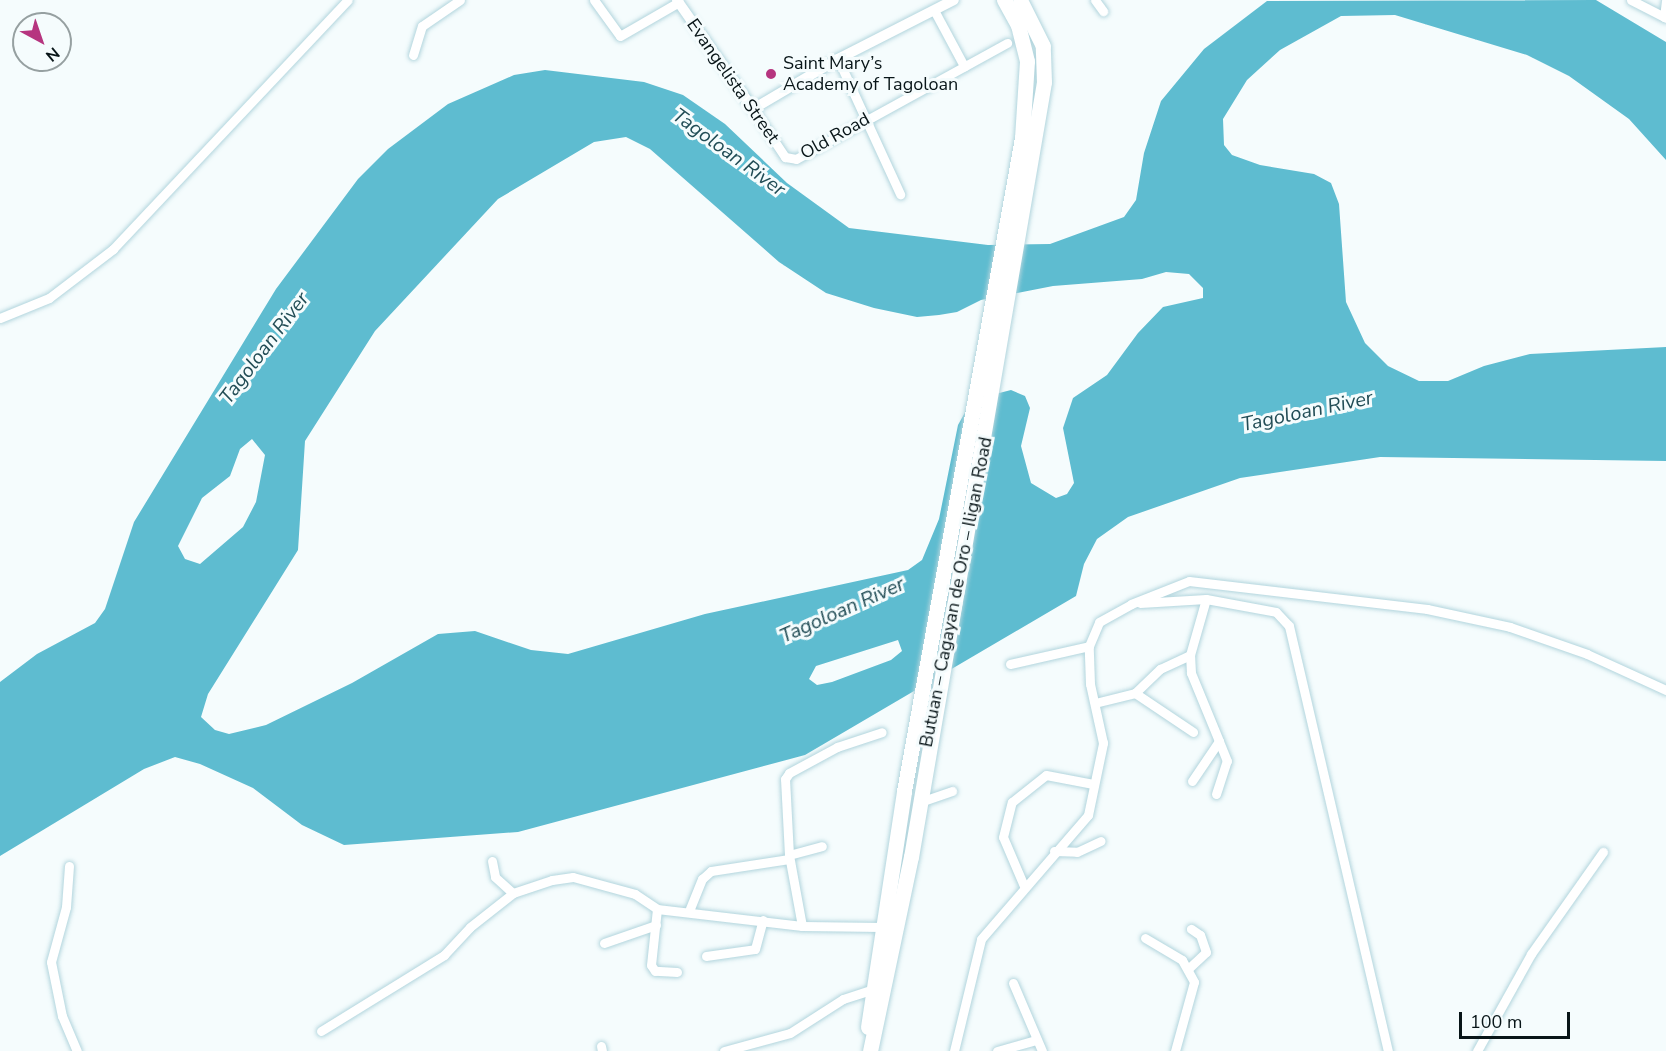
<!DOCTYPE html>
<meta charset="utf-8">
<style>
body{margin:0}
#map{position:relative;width:1666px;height:1051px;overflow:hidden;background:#f5fcfd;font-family:"Nunito Sans",sans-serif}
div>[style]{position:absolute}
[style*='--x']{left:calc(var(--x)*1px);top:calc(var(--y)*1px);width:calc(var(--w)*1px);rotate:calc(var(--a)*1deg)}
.water>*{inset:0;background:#5ebcd0}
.roads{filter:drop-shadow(0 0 2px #b2d5dd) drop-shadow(0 0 2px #b2d5dd)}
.minor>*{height:9px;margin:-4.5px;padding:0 4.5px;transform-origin:4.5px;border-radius:4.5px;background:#fff}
.tertiary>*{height:10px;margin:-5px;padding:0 5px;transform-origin:5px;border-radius:5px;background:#fff}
.trunk>*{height:15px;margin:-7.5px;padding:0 7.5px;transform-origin:7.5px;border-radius:7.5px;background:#fff}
.dots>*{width:16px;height:16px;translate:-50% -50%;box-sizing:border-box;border:3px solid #f5fcfd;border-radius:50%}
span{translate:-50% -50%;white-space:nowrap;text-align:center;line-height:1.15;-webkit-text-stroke:6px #f5fcfd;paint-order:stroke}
.poi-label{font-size:18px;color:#081518}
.left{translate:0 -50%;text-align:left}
.street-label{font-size:18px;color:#081518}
.water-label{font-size:20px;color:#224d56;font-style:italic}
.north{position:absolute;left:12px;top:12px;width:60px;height:60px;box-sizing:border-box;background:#f5fcfd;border:2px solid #96a0a1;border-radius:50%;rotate:140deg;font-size:16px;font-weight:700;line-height:24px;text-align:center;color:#081518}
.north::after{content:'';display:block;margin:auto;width:21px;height:27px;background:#b6357f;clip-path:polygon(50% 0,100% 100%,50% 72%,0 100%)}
.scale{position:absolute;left:1459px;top:1012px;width:111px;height:27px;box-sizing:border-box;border:3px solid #081518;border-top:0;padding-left:8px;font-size:18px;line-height:21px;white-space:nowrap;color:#081518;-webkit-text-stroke:4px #f5fcfd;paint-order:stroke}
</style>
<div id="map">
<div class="water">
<div style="clip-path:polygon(evenodd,1596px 0,1666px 42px,1666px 160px,1629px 119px,1569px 76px,1527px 55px,1395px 15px,1341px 16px,1280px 50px,1247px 80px,1223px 119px,1224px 145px,1232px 155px,1260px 165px,1314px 174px,1331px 183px,1339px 204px,1346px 302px,1365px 343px,1388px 366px,1419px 381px,1448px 381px,1484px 366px,1530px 354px,1666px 347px,1666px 461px,1380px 457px,1240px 478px,1128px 517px,1097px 539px,1084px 564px,1076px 596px,805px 755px,518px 832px,344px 845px,302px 825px,253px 788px,200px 764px,175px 757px,144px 769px,0 856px,0 682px,37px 654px,95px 623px,105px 609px,134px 522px,276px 289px,358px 179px,388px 149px,448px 104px,514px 75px,545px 70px,644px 82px,683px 95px,725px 124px,787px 183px,849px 228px,988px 245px,1050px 244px,1124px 217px,1136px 200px,1144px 153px,1161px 101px,1204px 49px,1267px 1px,1596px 0,626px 137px,650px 149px,779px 262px,826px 293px,874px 308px,917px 317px,939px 315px,957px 312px,981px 300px,1053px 286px,1142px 279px,1166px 272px,1189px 274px,1203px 288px,1203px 298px,1163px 307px,1138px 333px,1107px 375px,1073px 398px,1063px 428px,1074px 483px,1067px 494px,1056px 498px,1031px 483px,1021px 446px,1030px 408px,1025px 396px,1011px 390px,972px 400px,958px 425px,939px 519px,922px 560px,908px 570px,705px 614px,568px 654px,531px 650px,475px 631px,438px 634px,352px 683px,266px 725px,229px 734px,215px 730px,201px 717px,208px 694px,298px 550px,305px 441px,375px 331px,498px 199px,594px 142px,626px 137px,1596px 0,252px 439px,265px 455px,256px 502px,243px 527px,200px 564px,185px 559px,178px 546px,202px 498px,230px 476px,240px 449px,252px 439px,1596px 0,898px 640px,902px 651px,891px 660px,832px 682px,817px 685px,809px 679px,816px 666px,898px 640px)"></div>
</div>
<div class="roads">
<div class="minor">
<div style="--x:594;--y:0;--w:44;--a:54.2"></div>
<div style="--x:620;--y:36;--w:68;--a:-30"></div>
<div style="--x:1095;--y:0;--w:14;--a:54"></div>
<div style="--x:1631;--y:0;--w:39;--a:27"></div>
<div style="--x:934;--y:10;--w:64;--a:61.8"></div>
<div style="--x:1664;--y:17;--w:16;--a:-83"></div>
<div style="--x:413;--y:55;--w:30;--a:-73"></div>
<div style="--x:422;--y:26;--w:46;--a:-34.4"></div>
<div style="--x:838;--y:59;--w:149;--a:65.3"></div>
<div style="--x:753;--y:109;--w:58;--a:56.3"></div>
<div style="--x:785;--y:157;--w:11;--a:10"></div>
<div style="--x:796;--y:159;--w:241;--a:-28.8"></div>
<div style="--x:0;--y:318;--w:53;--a:-22.2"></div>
<div style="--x:49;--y:298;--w:81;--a:-37.4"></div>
<div style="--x:113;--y:249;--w:342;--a:-46.7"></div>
<div style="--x:1140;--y:603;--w:66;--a:-3.5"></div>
<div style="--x:1206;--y:599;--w:71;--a:10.5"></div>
<div style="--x:1276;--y:612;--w:19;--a:47"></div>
<div style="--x:1289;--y:626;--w:436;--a:76.9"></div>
<div style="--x:1010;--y:664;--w:81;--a:-12.8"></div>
<div style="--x:1135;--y:693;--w:35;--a:-44"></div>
<div style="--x:1160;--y:669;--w:33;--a:-25"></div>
<div style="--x:1095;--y:703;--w:41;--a:-14"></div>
<div style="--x:1135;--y:693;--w:70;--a:33.9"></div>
<div style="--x:1192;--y:781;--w:48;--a:-56"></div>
<div style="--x:1219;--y:741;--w:74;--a:-112.4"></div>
<div style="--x:1191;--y:673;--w:18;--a:-93"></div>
<div style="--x:1190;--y:655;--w:58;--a:-74.1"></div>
<div style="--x:1216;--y:794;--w:35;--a:-72"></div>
<div style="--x:1227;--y:761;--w:22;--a:-112"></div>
<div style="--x:920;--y:802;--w:34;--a:-19"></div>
<div style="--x:1054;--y:851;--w:23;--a:2"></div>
<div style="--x:1077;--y:852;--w:26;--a:-25"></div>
<div style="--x:789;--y:855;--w:34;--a:-15"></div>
<div style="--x:492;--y:861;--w:16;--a:79"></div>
<div style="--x:495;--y:877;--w:24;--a:42"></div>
<div style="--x:69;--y:866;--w:41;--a:94.2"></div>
<div style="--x:66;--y:907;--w:57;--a:105.3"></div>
<div style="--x:51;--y:962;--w:55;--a:78.5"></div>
<div style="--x:62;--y:1016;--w:38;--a:67"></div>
<div style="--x:1024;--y:886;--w:53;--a:-113.2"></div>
<div style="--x:1003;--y:837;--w:36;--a:-76"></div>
<div style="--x:1012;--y:802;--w:43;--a:-38.5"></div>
<div style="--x:1046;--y:775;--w:48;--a:10.8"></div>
<div style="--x:689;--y:911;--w:35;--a:-68"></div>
<div style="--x:702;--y:879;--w:12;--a:-42"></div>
<div style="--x:711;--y:871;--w:79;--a:-8.7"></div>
<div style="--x:802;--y:926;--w:72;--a:-100.4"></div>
<div style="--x:789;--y:855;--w:76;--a:-93"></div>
<div style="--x:785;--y:779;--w:7;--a:-56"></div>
<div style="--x:789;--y:773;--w:55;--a:-28.4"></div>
<div style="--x:837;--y:747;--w:47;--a:-18.4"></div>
<div style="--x:1145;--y:938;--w:43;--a:30.7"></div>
<div style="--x:1182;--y:960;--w:25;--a:61"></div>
<div style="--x:1194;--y:982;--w:72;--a:105.4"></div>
<div style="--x:604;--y:943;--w:55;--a:-19.1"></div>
<div style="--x:706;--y:956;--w:49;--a:-8.1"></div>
<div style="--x:755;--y:949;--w:30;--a:-75"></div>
<div style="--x:1189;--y:968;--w:23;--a:-43"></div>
<div style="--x:1206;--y:952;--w:18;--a:-109"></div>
<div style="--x:1200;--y:935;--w:11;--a:-146"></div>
<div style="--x:677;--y:972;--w:22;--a:-177"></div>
<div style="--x:655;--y:971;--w:7;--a:-124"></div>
<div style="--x:651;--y:965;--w:56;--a:-83.9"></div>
<div style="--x:657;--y:909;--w:146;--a:6.7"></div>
<div style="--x:802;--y:926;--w:80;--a:0.7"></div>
<div style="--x:1013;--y:983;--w:74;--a:66.9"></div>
<div style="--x:321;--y:1031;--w:145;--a:-31.7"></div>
<div style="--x:444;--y:955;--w:38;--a:-47"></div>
<div style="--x:470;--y:927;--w:55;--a:-38.3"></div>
<div style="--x:513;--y:893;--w:41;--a:-18.4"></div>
<div style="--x:552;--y:880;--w:21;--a:-8"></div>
<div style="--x:573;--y:877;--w:64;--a:15.3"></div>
<div style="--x:635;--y:894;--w:27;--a:34"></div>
<div style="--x:601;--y:1046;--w:5;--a:79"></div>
<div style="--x:724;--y:1051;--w:68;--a:-15.3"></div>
<div style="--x:790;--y:1033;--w:63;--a:-32.7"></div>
<div style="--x:843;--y:999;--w:32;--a:-18"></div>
<div style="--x:954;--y:1051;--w:115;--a:-76.4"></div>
<div style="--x:981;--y:939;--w:164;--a:-49.2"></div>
<div style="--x:1088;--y:815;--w:74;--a:-78.2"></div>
<div style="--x:1103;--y:743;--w:60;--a:-102.4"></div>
<div style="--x:1090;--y:684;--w:38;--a:-92"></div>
<div style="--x:1089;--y:646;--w:26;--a:-67"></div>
<div style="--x:1099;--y:622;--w:37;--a:-29"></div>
<div style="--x:1131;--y:604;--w:62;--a:-21.6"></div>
<div style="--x:1189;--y:581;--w:240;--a:6.7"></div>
<div style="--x:1427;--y:609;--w:85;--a:12.2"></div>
<div style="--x:1510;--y:627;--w:82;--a:19.3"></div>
<div style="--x:1587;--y:654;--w:87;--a:24.5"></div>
<div style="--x:997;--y:1051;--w:41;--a:-15.8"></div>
<div style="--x:1477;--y:1051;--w:111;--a:-60.9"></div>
<div style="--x:1531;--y:954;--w:125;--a:-54.8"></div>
</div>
<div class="tertiary">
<div style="--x:677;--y:0;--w:133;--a:55.1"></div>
<div style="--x:753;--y:109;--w:99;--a:-30.5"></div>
<div style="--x:838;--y:59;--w:130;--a:-27"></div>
</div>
<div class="trunk">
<div style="--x:868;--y:1027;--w:239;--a:-81.3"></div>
<div style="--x:904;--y:791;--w:664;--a:-79.76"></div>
<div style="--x:1022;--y:138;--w:77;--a:-86.3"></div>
<div style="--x:1027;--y:61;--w:37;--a:-104"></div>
<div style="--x:1018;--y:25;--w:29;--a:-119"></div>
<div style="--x:870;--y:1051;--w:198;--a:-78.1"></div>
<div style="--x:911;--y:857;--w:786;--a:-80.26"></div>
<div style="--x:1044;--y:82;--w:36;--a:-92"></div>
<div style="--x:1043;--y:46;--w:51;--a:-116.6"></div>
</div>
</div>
<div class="dots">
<div style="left:771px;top:74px;background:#b6357f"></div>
</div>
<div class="poi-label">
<span class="left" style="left:783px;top:74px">Saint Mary’s<br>Academy of Tagoloan</span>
</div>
<div class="street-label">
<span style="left:733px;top:81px;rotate:55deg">Evangelista Street</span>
<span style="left:835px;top:136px;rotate:-29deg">Old Road</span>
<span style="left:956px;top:592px;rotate:-79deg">Butuan – Cagayan de Oro – Iligan Road</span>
</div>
<div class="water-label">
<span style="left:729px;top:152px;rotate:36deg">Tagoloan River</span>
<span style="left:264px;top:348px;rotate:-53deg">Tagoloan River</span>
<span style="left:1307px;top:411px;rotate:-12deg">Tagoloan River</span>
<span style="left:842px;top:610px;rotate:-24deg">Tagoloan River</span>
</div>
<div class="north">N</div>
<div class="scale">100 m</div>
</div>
